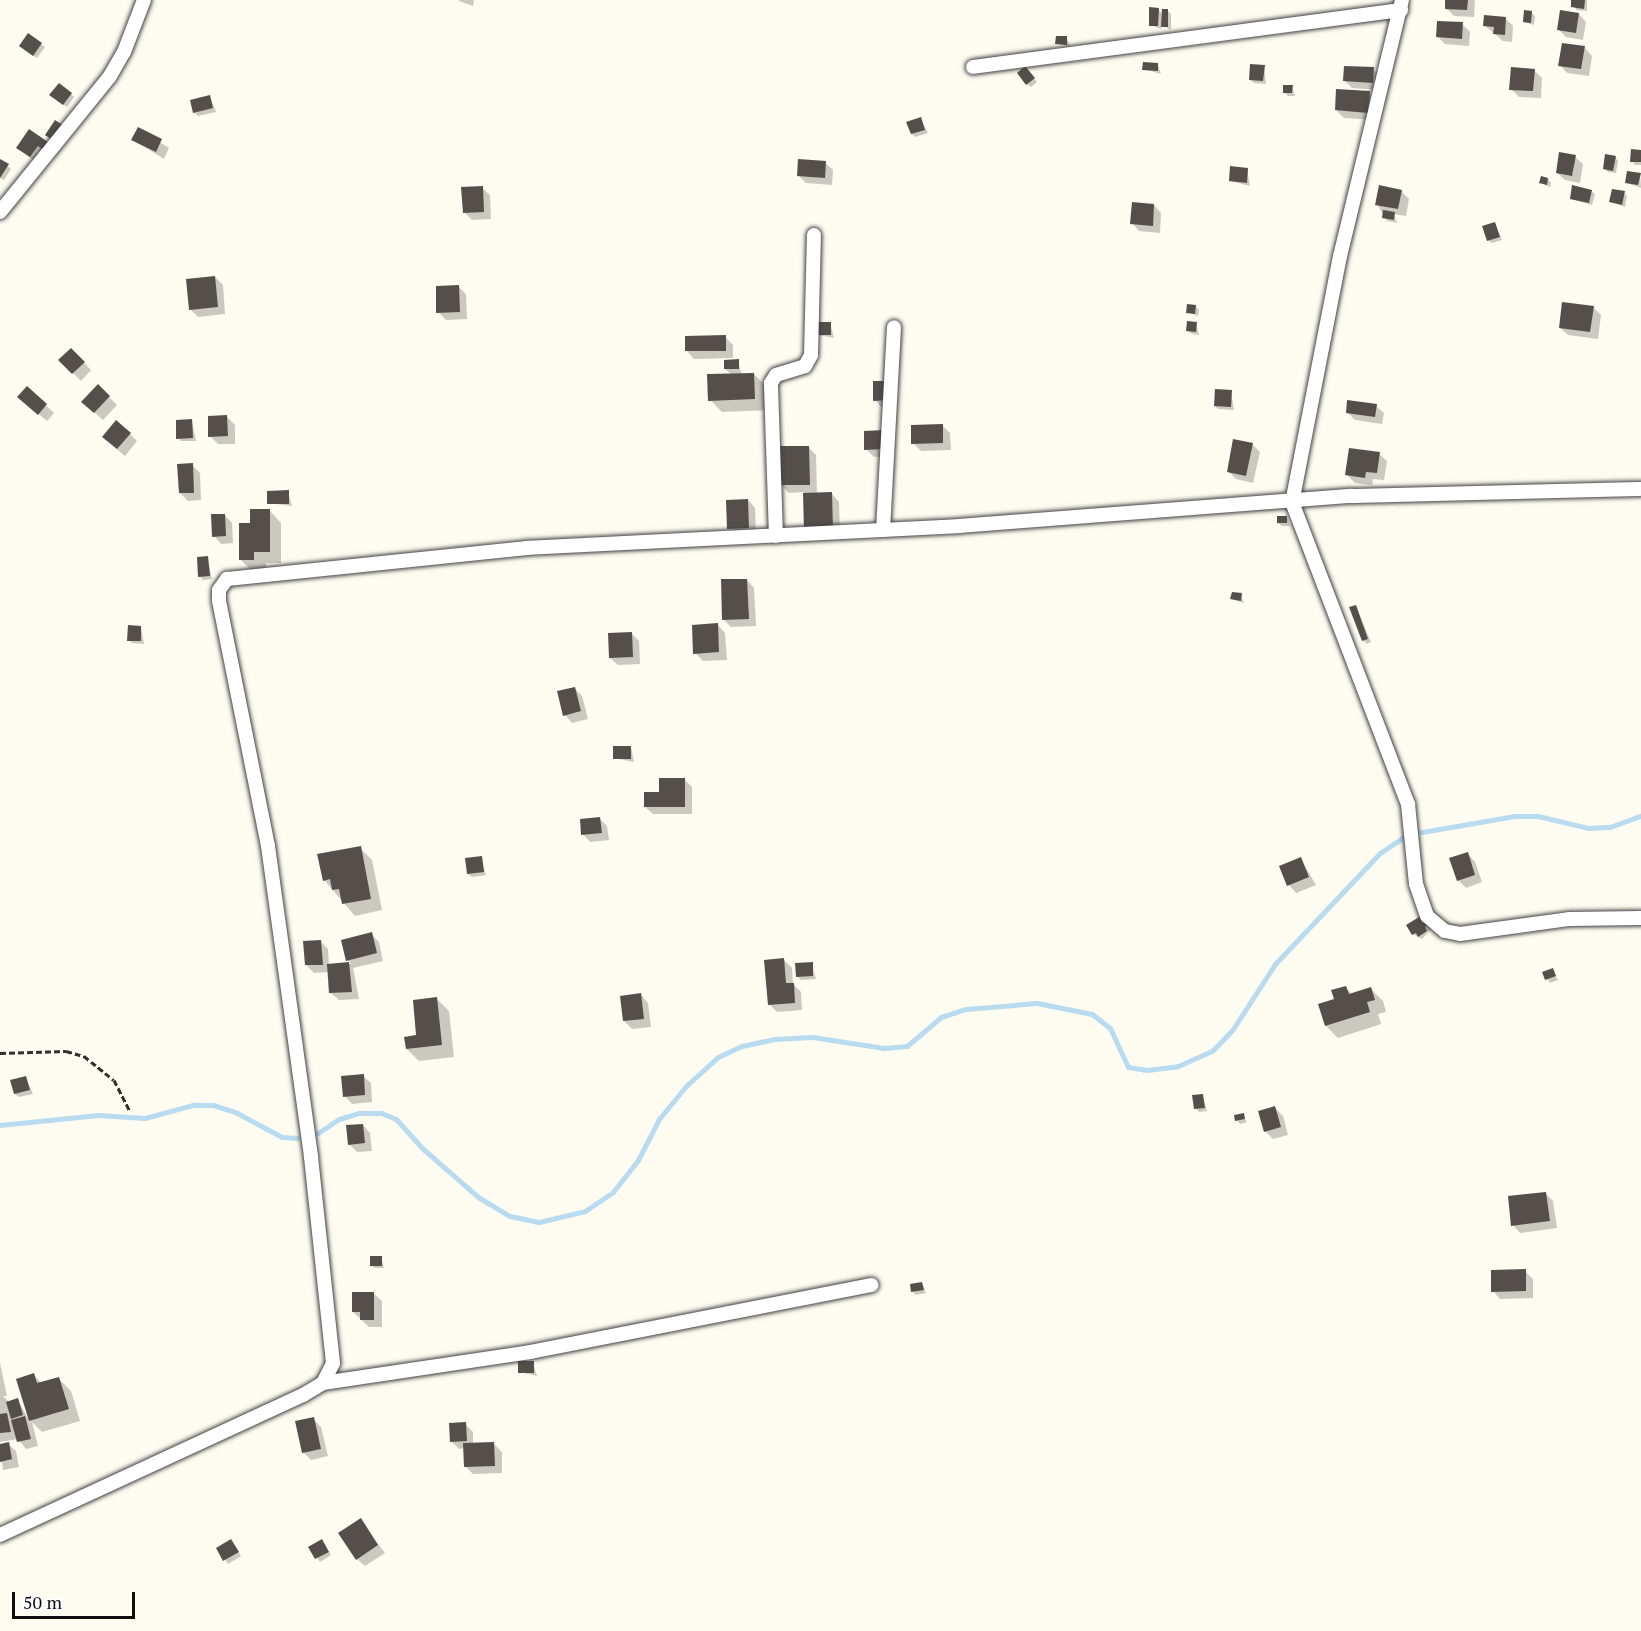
<!DOCTYPE html>
<style>
body{margin:0}
#map{position:relative;width:1641px;height:1631px;overflow:hidden;background:#fefbf0;font-family:"PT Serif",serif}
div>[style]{position:absolute}
[style*='--x']{left:calc(var(--x)*1px);top:calc(var(--y)*1px);width:calc(var(--w)*1px);rotate:calc(var(--a)*1deg)}
.shadow>*{inset:0;background:#0003}
.stream>*{height:5px;margin:-2.5px;padding:0 2.5px;transform-origin:2.5px;border-radius:2.5px;background:#b9dbf0}
.building>*{inset:0;background:#554f4b}
.path>*{height:3px;margin-top:-1.5px;transform-origin:0;background:repeating-linear-gradient(90deg,#303030 0 6px,transparent 0 9px)}
.roads{filter:drop-shadow(0 0 2px #414141) drop-shadow(0 0 2px #414141)}
.minor>*{height:14px;margin:-7px;padding:0 7px;transform-origin:7px;border-radius:7px;background:#fff}
span{translate:-50% -50%;white-space:nowrap;text-align:center;line-height:1.15;-webkit-text-stroke:6px #fff;paint-order:stroke}
.scale{position:absolute;left:12px;top:1592px;width:123px;height:27px;box-sizing:border-box;border:3px solid #0e0e0e;border-top:0;padding-left:8px;font-size:18px;line-height:21px;white-space:nowrap;color:#0e0e0e;-webkit-text-stroke:4px #fff;paint-order:stroke}
</style>
<div id="map">
<div class="shadow">
<div style="clip-path:polygon(474px 0,473px 6px,459px 1px,459px 0)"></div>
<div style="clip-path:polygon(1447px 0,1475px 0,1474px 17px,1454px 16px,1446px 8px)"></div>
<div style="clip-path:polygon(1573px 0,1587px 0,1587px 11px,1576px 10px)"></div>
<div style="clip-path:polygon(1158px 9px,1163px 15px,1168px 11px,1171px 14px,1171px 30px,1161px 24px,1161px 29px,1150px 25px)"></div>
<div style="clip-path:polygon(1531px 12px,1535px 16px,1534px 25px,1524px 22px)"></div>
<div style="clip-path:polygon(1579px 14px,1586px 22px,1583px 40px,1566px 37px,1558px 29px)"></div>
<div style="clip-path:polygon(1505px 18px,1513px 26px,1512px 42px,1503px 41px,1484px 25px)"></div>
<div style="clip-path:polygon(1462px 24px,1470px 32px,1469px 46px,1445px 44px,1438px 37px)"></div>
<div style="clip-path:polygon(1067px 38px,1070px 47px,1057px 43px)"></div>
<div style="clip-path:polygon(41px 44px,45px 47px,37px 58px,24px 49px)"></div>
<div style="clip-path:polygon(1585px 48px,1592px 56px,1589px 76px,1567px 73px,1560px 65px)"></div>
<div style="clip-path:polygon(1158px 65px,1161px 74px,1144px 69px)"></div>
<div style="clip-path:polygon(1264px 66px,1266px 84px,1254px 83px,1250px 79px)"></div>
<div style="clip-path:polygon(1373px 69px,1381px 77px,1380px 90px,1352px 88px,1344px 80px)"></div>
<div style="clip-path:polygon(1534px 70px,1542px 78px,1541px 98px,1519px 97px,1511px 89px)"></div>
<div style="clip-path:polygon(1028px 71px,1037px 82px,1031px 87px,1027px 84px)"></div>
<div style="clip-path:polygon(1292px 87px,1295px 96px,1288px 96px,1284px 92px)"></div>
<div style="clip-path:polygon(1369px 93px,1377px 100px,1376px 120px,1344px 118px,1336px 110px)"></div>
<div style="clip-path:polygon(71px 94px,74px 97px,67px 107px,55px 99px)"></div>
<div style="clip-path:polygon(210px 97px,216px 112px,198px 116px,194px 112px)"></div>
<div style="clip-path:polygon(921px 119px,928px 133px,915px 137px,912px 134px)"></div>
<div style="clip-path:polygon(139px 129px,169px 148px,164px 159px,133px 140px)"></div>
<div style="clip-path:polygon(30px 131px,46px 153px,38px 164px,18px 148px)"></div>
<div style="clip-path:polygon(1641px 152px,1641px 165px,1635px 165px,1632px 161px)"></div>
<div style="clip-path:polygon(1575px 157px,1583px 164px,1580px 183px,1565px 180px,1557px 173px)"></div>
<div style="clip-path:polygon(1615px 157px,1618px 161px,1616px 173px,1608px 172px,1604px 169px)"></div>
<div style="clip-path:polygon(0 160px,11px 169px,4px 180px,0 178px)"></div>
<div style="clip-path:polygon(825px 163px,833px 170px,832px 185px,806px 183px,798px 175px)"></div>
<div style="clip-path:polygon(1247px 169px,1250px 186px,1230px 181px)"></div>
<div style="clip-path:polygon(1640px 174px,1641px 188px,1627px 183px)"></div>
<div style="clip-path:polygon(1548px 179px,1551px 183px,1550px 187px,1541px 183px)"></div>
<div style="clip-path:polygon(482px 188px,490px 195px,491px 219px,472px 220px,464px 212px)"></div>
<div style="clip-path:polygon(1401px 191px,1409px 199px,1406px 216px,1394px 214px,1397px 223px,1387px 221px,1377px 204px)"></div>
<div style="clip-path:polygon(1591px 191px,1595px 194px,1592px 205px,1571px 199px)"></div>
<div style="clip-path:polygon(1624px 193px,1627px 196px,1625px 207px,1611px 201px)"></div>
<div style="clip-path:polygon(1154px 205px,1161px 213px,1160px 233px,1139px 231px,1132px 223px)"></div>
<div style="clip-path:polygon(1495px 224px,1502px 240px,1492px 243px,1488px 240px)"></div>
<div style="clip-path:polygon(215px 277px,223px 285px,225px 314px,198px 317px,190px 309px)"></div>
<div style="clip-path:polygon(459px 287px,466px 294px,467px 319px,446px 320px,438px 312px)"></div>
<div style="clip-path:polygon(1195px 306px,1199px 310px,1198px 316px,1188px 312px)"></div>
<div style="clip-path:polygon(1593px 307px,1601px 315px,1598px 339px,1568px 335px,1560px 328px)"></div>
<div style="clip-path:polygon(830px 323px,834px 338px,813px 334px)"></div>
<div style="clip-path:polygon(1196px 323px,1199px 335px,1192px 334px,1188px 331px)"></div>
<div style="clip-path:polygon(725px 337px,733px 345px,733px 358px,694px 359px,687px 351px)"></div>
<div style="clip-path:polygon(71px 350px,91px 370px,81px 381px,60px 360px)"></div>
<div style="clip-path:polygon(738px 361px,742px 375px,754px 374px,766px 386px,767px 410px,722px 412px,710px 400px,732px 375px,725px 369px)"></div>
<div style="clip-path:polygon(98px 386px,117px 405px,103px 420px,83px 402px)"></div>
<div style="clip-path:polygon(27px 388px,54px 413px,47px 421px,27px 404px)"></div>
<div style="clip-path:polygon(896px 390px,897px 408px,882px 408px,875px 400px)"></div>
<div style="clip-path:polygon(1231px 392px,1234px 410px,1218px 409px,1215px 406px)"></div>
<div style="clip-path:polygon(1376px 406px,1384px 413px,1382px 424px,1355px 420px,1347px 412px)"></div>
<div style="clip-path:polygon(227px 417px,235px 425px,235px 444px,218px 444px,210px 436px)"></div>
<div style="clip-path:polygon(192px 421px,196px 441px,181px 441px,178px 438px)"></div>
<div style="clip-path:polygon(942px 425px,950px 433px,951px 450px,921px 451px,913px 443px)"></div>
<div style="clip-path:polygon(865px 433px,892px 456px,874px 457px,866px 449px)"></div>
<div style="clip-path:polygon(130px 434px,137px 441px,125px 456px,111px 444px)"></div>
<div style="clip-path:polygon(1252px 444px,1260px 452px,1253px 483px,1236px 479px,1228px 471px)"></div>
<div style="clip-path:polygon(808px 447px,816px 455px,817px 494px,832px 494px,839px 502px,840px 537px,805px 530px,804px 492px,789px 493px,781px 485px)"></div>
<div style="clip-path:polygon(1379px 454px,1387px 461px,1384px 480px,1373px 479px,1372px 485px,1355px 483px,1347px 475px)"></div>
<div style="clip-path:polygon(192px 465px,200px 473px,201px 500px,188px 501px,180px 493px)"></div>
<div style="clip-path:polygon(288px 492px,292px 506px,268px 503px)"></div>
<div style="clip-path:polygon(748px 500px,755px 508px,756px 535px,737px 536px,729px 528px)"></div>
<div style="clip-path:polygon(269px 510px,281px 523px,281px 563px,266px 563px,266px 572px,253px 572px,241px 560px,252px 525px)"></div>
<div style="clip-path:polygon(225px 515px,232px 523px,233px 543px,221px 544px,214px 536px)"></div>
<div style="clip-path:polygon(1287px 517px,1290px 526px,1282px 526px,1278px 523px)"></div>
<div style="clip-path:polygon(207px 557px,212px 579px,203px 580px,200px 576px)"></div>
<div style="clip-path:polygon(747px 580px,754px 588px,756px 626px,731px 627px,723px 619px)"></div>
<div style="clip-path:polygon(1241px 595px,1244px 603px,1232px 599px)"></div>
<div style="clip-path:polygon(1356px 607px,1371px 642px,1367px 644px,1363px 640px)"></div>
<div style="clip-path:polygon(718px 625px,725px 633px,727px 660px,703px 661px,695px 653px)"></div>
<div style="clip-path:polygon(141px 627px,144px 644px,132px 643px,129px 640px)"></div>
<div style="clip-path:polygon(631px 633px,639px 641px,640px 664px,618px 665px,610px 658px)"></div>
<div style="clip-path:polygon(574px 688px,582px 696px,588px 719px,572px 723px,565px 715px)"></div>
<div style="clip-path:polygon(631px 747px,634px 762px,614px 758px)"></div>
<div style="clip-path:polygon(685px 780px,692px 787px,692px 814px,653px 814px,645px 807px)"></div>
<div style="clip-path:polygon(599px 818px,607px 826px,609px 840px,590px 842px,583px 834px)"></div>
<div style="clip-path:polygon(360px 848px,372px 860px,382px 910px,355px 916px,324px 880px)"></div>
<div style="clip-path:polygon(1468px 854px,1475px 862px,1482px 882px,1466px 888px,1458px 880px)"></div>
<div style="clip-path:polygon(481px 858px,486px 875px,472px 877px,468px 874px)"></div>
<div style="clip-path:polygon(1300px 858px,1316px 885px,1296px 893px,1289px 885px)"></div>
<div style="clip-path:polygon(1424px 916px,1432px 928px,1422px 939px,1413px 934px)"></div>
<div style="clip-path:polygon(371px 934px,379px 942px,383px 961px,353px 968px,359px 999px,339px 1000px,331px 993px,329px 972px,314px 973px,306px 965px,320px 941px,328px 949px,329px 965px,351px 964px,348px 960px)"></div>
<div style="clip-path:polygon(784px 960px,792px 968px,793px 984px,801px 992px,802px 1010px,777px 1012px,769px 1004px)"></div>
<div style="clip-path:polygon(812px 964px,816px 979px,801px 980px,798px 977px)"></div>
<div style="clip-path:polygon(1552px 970px,1558px 980px,1550px 983px,1544px 973px)"></div>
<div style="clip-path:polygon(1345px 987px,1352px 994px,1371px 989px,1383px 1001px,1386px 1012px,1378px 1014px,1381px 1024px,1338px 1038px,1326px 1026px)"></div>
<div style="clip-path:polygon(641px 995px,648px 1003px,651px 1027px,632px 1029px,624px 1021px)"></div>
<div style="clip-path:polygon(437px 999px,449px 1011px,454px 1057px,419px 1061px,407px 1049px,418px 1037px)"></div>
<div style="clip-path:polygon(363px 1076px,371px 1083px,372px 1102px,352px 1104px,345px 1096px)"></div>
<div style="clip-path:polygon(26px 1078px,33px 1094px,19px 1097px,15px 1094px)"></div>
<div style="clip-path:polygon(1202px 1095px,1207px 1111px,1199px 1112px,1196px 1109px)"></div>
<div style="clip-path:polygon(1275px 1108px,1283px 1116px,1288px 1135px,1273px 1139px,1265px 1131px)"></div>
<div style="clip-path:polygon(1243px 1115px,1247px 1122px,1240px 1124px,1237px 1120px)"></div>
<div style="clip-path:polygon(363px 1125px,370px 1133px,372px 1151px,357px 1152px,349px 1144px)"></div>
<div style="clip-path:polygon(1545px 1193px,1553px 1201px,1557px 1228px,1520px 1233px,1513px 1225px)"></div>
<div style="clip-path:polygon(381px 1257px,384px 1268px,374px 1268px,371px 1265px)"></div>
<div style="clip-path:polygon(1525px 1271px,1533px 1279px,1533px 1298px,1500px 1299px,1493px 1291px)"></div>
<div style="clip-path:polygon(922px 1284px,926px 1293px,916px 1295px,913px 1292px)"></div>
<div style="clip-path:polygon(374px 1294px,382px 1301px,382px 1327px,369px 1327px,353px 1312px)"></div>
<div style="clip-path:polygon(0 1363px,7px 1396px,3px 1396px,9px 1402px,18px 1400px,31px 1424px,18px 1380px,34px 1375px,42px 1384px,59px 1379px,71px 1391px,80px 1421px,42px 1432px,32px 1422px,38px 1446px,26px 1449px,18px 1439px,0 1442px)"></div>
<div style="clip-path:polygon(533px 1363px,537px 1376px,519px 1372px)"></div>
<div style="clip-path:polygon(313px 1419px,321px 1427px,328px 1456px,311px 1460px,303px 1452px)"></div>
<div style="clip-path:polygon(465px 1424px,473px 1432px,473px 1444px,494px 1444px,502px 1452px,502px 1473px,473px 1474px,465px 1466px,465px 1448px,459px 1449px,451px 1441px)"></div>
<div style="clip-path:polygon(8px 1444px,16px 1451px,19px 1467px,3px 1470px,0 1445px)"></div>
<div style="clip-path:polygon(360px 1520px,385px 1553px,365px 1566px,357px 1559px)"></div>
<div style="clip-path:polygon(234px 1545px,241px 1556px,228px 1564px,218px 1548px)"></div>
<div style="clip-path:polygon(325px 1545px,331px 1555px,320px 1562px,310px 1548px)"></div>
</div>
<div class="stream">
<div style="--x:1422;--y:832;--w:94;--a:-9.8"></div>
<div style="--x:1515;--y:816;--w:23;--a:0"></div>
<div style="--x:1538;--y:816;--w:51;--a:13.5"></div>
<div style="--x:1588;--y:828;--w:22;--a:-3"></div>
<div style="--x:1610;--y:827;--w:33;--a:-20"></div>
<div style="--x:0;--y:1125;--w:99;--a:-5.8"></div>
<div style="--x:98;--y:1115;--w:47;--a:3.7"></div>
<div style="--x:145;--y:1118;--w:50;--a:-15.2"></div>
<div style="--x:193;--y:1105;--w:20;--a:0"></div>
<div style="--x:213;--y:1105;--w:25;--a:18"></div>
<div style="--x:237;--y:1113;--w:51;--a:28.1"></div>
<div style="--x:282;--y:1137;--w:15;--a:4"></div>
<div style="--x:318;--y:1133;--w:25;--a:-34"></div>
<div style="--x:339;--y:1119;--w:21;--a:-17"></div>
<div style="--x:359;--y:1113;--w:22;--a:0"></div>
<div style="--x:381;--y:1113;--w:16;--a:22"></div>
<div style="--x:396;--y:1119;--w:39;--a:48"></div>
<div style="--x:422;--y:1148;--w:74;--a:41.2"></div>
<div style="--x:478;--y:1197;--w:37;--a:31"></div>
<div style="--x:510;--y:1216;--w:30;--a:12"></div>
<div style="--x:539;--y:1222;--w:47;--a:-13.4"></div>
<div style="--x:585;--y:1211;--w:34;--a:-34"></div>
<div style="--x:613;--y:1192;--w:41;--a:-52"></div>
<div style="--x:638;--y:1160;--w:46;--a:-62.9"></div>
<div style="--x:659;--y:1119;--w:43;--a:-50.7"></div>
<div style="--x:686;--y:1086;--w:43;--a:-42.2"></div>
<div style="--x:718;--y:1057;--w:26;--a:-25"></div>
<div style="--x:742;--y:1046;--w:33;--a:-12"></div>
<div style="--x:774;--y:1039;--w:38;--a:-3"></div>
<div style="--x:812;--y:1037;--w:73;--a:8.7"></div>
<div style="--x:884;--y:1048;--w:23;--a:-5"></div>
<div style="--x:907;--y:1046;--w:45;--a:-40.5"></div>
<div style="--x:941;--y:1017;--w:26;--a:-18"></div>
<div style="--x:966;--y:1009;--w:71;--a:-4.8"></div>
<div style="--x:1037;--y:1003;--w:56;--a:11.3"></div>
<div style="--x:1092;--y:1014;--w:23;--a:38"></div>
<div style="--x:1110;--y:1028;--w:43;--a:65.2"></div>
<div style="--x:1128;--y:1067;--w:19;--a:9"></div>
<div style="--x:1147;--y:1070;--w:31;--a:-7"></div>
<div style="--x:1178;--y:1066;--w:37;--a:-24"></div>
<div style="--x:1212;--y:1051;--w:30;--a:-46"></div>
<div style="--x:1233;--y:1029;--w:77;--a:-57.1"></div>
<div style="--x:1275;--y:964;--w:153;--a:-46.6"></div>
<div style="--x:1380;--y:853;--w:32;--a:-34"></div>
</div>
<div class="building">
<div style="clip-path:polygon(1445px 0,1468px 0,1467px 10px,1445px 9px)"></div>
<div style="clip-path:polygon(1571px 0,1585px 0,1584px 9px,1571px 7px)"></div>
<div style="clip-path:polygon(1149px 7px,1159px 8px,1158px 26px,1149px 26px)"></div>
<div style="clip-path:polygon(1162px 9px,1168px 9px,1168px 27px,1161px 27px)"></div>
<div style="clip-path:polygon(1524px 10px,1532px 11px,1531px 23px,1523px 22px)"></div>
<div style="clip-path:polygon(1560px 10px,1579px 13px,1576px 33px,1557px 30px)"></div>
<div style="clip-path:polygon(1484px 15px,1506px 17px,1505px 35px,1493px 34px,1494px 27px,1483px 26px)"></div>
<div style="clip-path:polygon(1437px 21px,1463px 22px,1462px 39px,1436px 37px)"></div>
<div style="clip-path:polygon(28px 33px,42px 43px,33px 56px,19px 46px)"></div>
<div style="clip-path:polygon(1056px 36px,1067px 36px,1067px 45px,1055px 44px)"></div>
<div style="clip-path:polygon(1562px 43px,1585px 46px,1581px 69px,1558px 66px)"></div>
<div style="clip-path:polygon(1143px 62px,1158px 63px,1158px 71px,1142px 70px)"></div>
<div style="clip-path:polygon(1250px 64px,1265px 65px,1263px 81px,1249px 80px)"></div>
<div style="clip-path:polygon(1025px 66px,1035px 78px,1026px 85px,1017px 73px)"></div>
<div style="clip-path:polygon(1344px 66px,1374px 67px,1373px 83px,1343px 81px)"></div>
<div style="clip-path:polygon(1511px 67px,1535px 69px,1533px 91px,1509px 90px)"></div>
<div style="clip-path:polygon(59px 83px,72px 93px,63px 105px,49px 95px)"></div>
<div style="clip-path:polygon(1283px 85px,1293px 85px,1292px 93px,1283px 93px)"></div>
<div style="clip-path:polygon(1336px 89px,1370px 91px,1368px 113px,1335px 110px)"></div>
<div style="clip-path:polygon(210px 95px,213px 108px,193px 113px,190px 100px)"></div>
<div style="clip-path:polygon(921px 117px,925px 130px,911px 134px,906px 122px)"></div>
<div style="clip-path:polygon(55px 120px,64px 126px,54px 141px,45px 135px)"></div>
<div style="clip-path:polygon(138px 127px,162px 139px,156px 152px,131px 140px)"></div>
<div style="clip-path:polygon(29px 129px,48px 142px,43px 150px,38px 146px,30px 157px,16px 148px)"></div>
<div style="clip-path:polygon(1631px 149px,1641px 150px,1641px 162px,1630px 162px)"></div>
<div style="clip-path:polygon(1559px 152px,1576px 155px,1572px 176px,1556px 173px)"></div>
<div style="clip-path:polygon(1605px 154px,1616px 156px,1613px 171px,1603px 169px)"></div>
<div style="clip-path:polygon(0 159px,9px 164px,0 178px)"></div>
<div style="clip-path:polygon(798px 159px,826px 161px,825px 178px,797px 176px)"></div>
<div style="clip-path:polygon(1230px 166px,1248px 168px,1247px 183px,1229px 181px)"></div>
<div style="clip-path:polygon(1627px 171px,1641px 173px,1638px 185px,1625px 183px)"></div>
<div style="clip-path:polygon(1541px 176px,1548px 178px,1547px 185px,1539px 183px)"></div>
<div style="clip-path:polygon(1379px 185px,1402px 190px,1398px 209px,1375px 205px)"></div>
<div style="clip-path:polygon(1572px 185px,1592px 190px,1589px 203px,1570px 199px)"></div>
<div style="clip-path:polygon(483px 186px,484px 212px,463px 213px,461px 187px)"></div>
<div style="clip-path:polygon(1612px 189px,1625px 191px,1622px 205px,1609px 202px)"></div>
<div style="clip-path:polygon(1132px 202px,1154px 204px,1153px 226px,1130px 224px)"></div>
<div style="clip-path:polygon(1383px 210px,1395px 212px,1394px 220px,1382px 218px)"></div>
<div style="clip-path:polygon(1495px 222px,1500px 237px,1487px 241px,1482px 226px)"></div>
<div style="clip-path:polygon(215px 276px,218px 307px,189px 310px,186px 279px)"></div>
<div style="clip-path:polygon(459px 285px,460px 312px,436px 313px,436px 286px)"></div>
<div style="clip-path:polygon(1562px 302px,1594px 306px,1590px 332px,1559px 328px)"></div>
<div style="clip-path:polygon(1187px 304px,1196px 305px,1195px 314px,1186px 313px)"></div>
<div style="clip-path:polygon(1187px 321px,1197px 322px,1196px 332px,1186px 331px)"></div>
<div style="clip-path:polygon(812px 322px,831px 322px,831px 335px,812px 335px)"></div>
<div style="clip-path:polygon(726px 335px,726px 351px,685px 351px,685px 336px)"></div>
<div style="clip-path:polygon(71px 348px,85px 362px,72px 374px,58px 360px)"></div>
<div style="clip-path:polygon(739px 359px,739px 369px,724px 369px,724px 360px)"></div>
<div style="clip-path:polygon(754px 373px,755px 399px,708px 401px,707px 374px)"></div>
<div style="clip-path:polygon(873px 381px,889px 381px,890px 400px,873px 401px)"></div>
<div style="clip-path:polygon(98px 384px,110px 396px,94px 413px,81px 402px)"></div>
<div style="clip-path:polygon(27px 386px,47px 404px,38px 415px,17px 397px)"></div>
<div style="clip-path:polygon(1215px 389px,1232px 390px,1231px 407px,1214px 406px)"></div>
<div style="clip-path:polygon(1347px 400px,1377px 404px,1375px 417px,1346px 413px)"></div>
<div style="clip-path:polygon(227px 415px,228px 436px,208px 437px,208px 416px)"></div>
<div style="clip-path:polygon(192px 419px,193px 438px,176px 439px,176px 420px)"></div>
<div style="clip-path:polygon(116px 420px,131px 433px,117px 449px,102px 437px)"></div>
<div style="clip-path:polygon(943px 424px,943px 443px,911px 444px,911px 425px)"></div>
<div style="clip-path:polygon(884px 430px,885px 449px,864px 450px,864px 431px)"></div>
<div style="clip-path:polygon(1233px 439px,1253px 443px,1246px 476px,1227px 472px)"></div>
<div style="clip-path:polygon(779px 446px,809px 446px,810px 485px,780px 485px)"></div>
<div style="clip-path:polygon(1349px 448px,1380px 452px,1377px 473px,1366px 472px,1365px 478px,1345px 475px)"></div>
<div style="clip-path:polygon(193px 463px,194px 493px,179px 493px,177px 464px)"></div>
<div style="clip-path:polygon(289px 490px,289px 504px,267px 504px,267px 491px)"></div>
<div style="clip-path:polygon(832px 492px,833px 530px,804px 531px,803px 493px)"></div>
<div style="clip-path:polygon(748px 499px,749px 528px,727px 529px,726px 500px)"></div>
<div style="clip-path:polygon(250px 509px,270px 509px,270px 552px,254px 552px,254px 560px,239px 560px,239px 523px,250px 523px)"></div>
<div style="clip-path:polygon(211px 514px,225px 514px,226px 536px,212px 537px)"></div>
<div style="clip-path:polygon(1277px 516px,1287px 516px,1287px 523px,1277px 523px)"></div>
<div style="clip-path:polygon(208px 556px,210px 576px,198px 577px,197px 557px)"></div>
<div style="clip-path:polygon(721px 579px,747px 579px,749px 619px,722px 620px)"></div>
<div style="clip-path:polygon(1232px 592px,1242px 593px,1241px 601px,1230px 599px)"></div>
<div style="clip-path:polygon(1356px 605px,1368px 639px,1362px 641px,1349px 607px)"></div>
<div style="clip-path:polygon(718px 623px,719px 652px,693px 654px,692px 625px)"></div>
<div style="clip-path:polygon(128px 625px,141px 626px,141px 641px,127px 641px)"></div>
<div style="clip-path:polygon(632px 632px,633px 657px,609px 658px,608px 633px)"></div>
<div style="clip-path:polygon(575px 687px,581px 711px,563px 716px,557px 691px)"></div>
<div style="clip-path:polygon(613px 746px,631px 746px,631px 759px,613px 759px)"></div>
<div style="clip-path:polygon(659px 778px,685px 778px,685px 807px,644px 807px,644px 792px,659px 792px)"></div>
<div style="clip-path:polygon(600px 817px,602px 833px,581px 835px,580px 819px)"></div>
<div style="clip-path:polygon(361px 846px,371px 899px,342px 904px,339px 889px,332px 890px,330px 879px,323px 881px,317px 854px)"></div>
<div style="clip-path:polygon(1468px 852px,1475px 875px,1457px 881px,1449px 858px)"></div>
<div style="clip-path:polygon(482px 856px,484px 872px,467px 874px,465px 858px)"></div>
<div style="clip-path:polygon(1301px 857px,1309px 877px,1287px 886px,1279px 866px)"></div>
<div style="clip-path:polygon(1424px 914px,1430px 924px,1425px 927px,1427px 931px,1418px 937px,1416px 933px,1412px 935px,1406px 925px)"></div>
<div style="clip-path:polygon(372px 932px,377px 953px,346px 961px,341px 940px)"></div>
<div style="clip-path:polygon(321px 940px,323px 965px,305px 965px,303px 941px)"></div>
<div style="clip-path:polygon(784px 958px,786px 983px,794px 983px,795px 1003px,768px 1005px,764px 960px)"></div>
<div style="clip-path:polygon(349px 962px,352px 992px,329px 993px,327px 964px)"></div>
<div style="clip-path:polygon(813px 962px,813px 976px,796px 977px,795px 963px)"></div>
<div style="clip-path:polygon(1553px 968px,1556px 976px,1545px 980px,1542px 972px)"></div>
<div style="clip-path:polygon(1346px 986px,1349px 994px,1371px 987px,1375px 1000px,1367px 1002px,1370px 1012px,1325px 1026px,1318px 1004px,1334px 999px,1331px 990px)"></div>
<div style="clip-path:polygon(641px 993px,644px 1019px,623px 1021px,620px 996px)"></div>
<div style="clip-path:polygon(437px 997px,442px 1045px,406px 1049px,404px 1037px,416px 1035px,413px 1000px)"></div>
<div style="clip-path:polygon(364px 1074px,365px 1095px,343px 1097px,341px 1076px)"></div>
<div style="clip-path:polygon(26px 1076px,30px 1090px,14px 1094px,10px 1080px)"></div>
<div style="clip-path:polygon(1203px 1094px,1205px 1108px,1194px 1109px,1192px 1095px)"></div>
<div style="clip-path:polygon(1275px 1106px,1281px 1127px,1264px 1132px,1258px 1111px)"></div>
<div style="clip-path:polygon(1244px 1113px,1245px 1119px,1235px 1121px,1234px 1115px)"></div>
<div style="clip-path:polygon(363px 1124px,365px 1143px,348px 1145px,346px 1125px)"></div>
<div style="clip-path:polygon(1546px 1192px,1550px 1221px,1511px 1226px,1508px 1196px)"></div>
<div style="clip-path:polygon(370px 1256px,382px 1256px,382px 1266px,370px 1266px)"></div>
<div style="clip-path:polygon(1526px 1269px,1526px 1291px,1491px 1292px,1491px 1270px)"></div>
<div style="clip-path:polygon(922px 1282px,924px 1290px,911px 1292px,910px 1284px)"></div>
<div style="clip-path:polygon(352px 1292px,374px 1292px,374px 1320px,360px 1320px,360px 1312px,352px 1312px)"></div>
<div style="clip-path:polygon(518px 1361px,534px 1361px,534px 1373px,518px 1373px)"></div>
<div style="clip-path:polygon(34px 1373px,37px 1383px,59px 1377px,69px 1409px,29px 1421px,16px 1379px)"></div>
<div style="clip-path:polygon(18px 1398px,23px 1415px,11px 1419px,6px 1402px)"></div>
<div style="clip-path:polygon(7px 1413px,11px 1432px,0 1433px,0 1414px)"></div>
<div style="clip-path:polygon(25px 1416px,31px 1439px,17px 1442px,11px 1420px)"></div>
<div style="clip-path:polygon(314px 1417px,321px 1449px,302px 1453px,295px 1421px)"></div>
<div style="clip-path:polygon(466px 1422px,467px 1441px,450px 1442px,449px 1423px)"></div>
<div style="clip-path:polygon(9px 1442px,12px 1459px,0 1462px,0 1444px)"></div>
<div style="clip-path:polygon(494px 1442px,495px 1466px,464px 1467px,463px 1443px)"></div>
<div style="clip-path:polygon(361px 1518px,378px 1545px,356px 1560px,338px 1533px)"></div>
<div style="clip-path:polygon(231px 1539px,239px 1552px,223px 1561px,216px 1548px)"></div>
<div style="clip-path:polygon(322px 1539px,329px 1552px,315px 1559px,308px 1547px)"></div>
</div>
<div class="path">
<div style="--x:0;--y:1053;--w:66;--a:-1.7"></div>
<div style="--x:66;--y:1051;--w:19;--a:16"></div>
<div style="--x:84;--y:1056;--w:38;--a:39"></div>
<div style="--x:114;--y:1080;--w:34;--a:63"></div>
</div>
<div class="roads">
<div class="minor">
<div style="--x:1402;--y:0;--w:263;--a:103.6"></div>
<div style="--x:1340;--y:256;--w:251;--a:101"></div>
<div style="--x:1292;--y:502;--w:324;--a:69"></div>
<div style="--x:1408;--y:804;--w:80;--a:84.3"></div>
<div style="--x:1416;--y:884;--w:34;--a:71"></div>
<div style="--x:1427;--y:916;--w:23;--a:40"></div>
<div style="--x:1445;--y:931;--w:15;--a:11"></div>
<div style="--x:1460;--y:934;--w:111;--a:-7.8"></div>
<div style="--x:1570;--y:919;--w:71;--a:-0.8"></div>
<div style="--x:973;--y:67;--w:432;--a:-7.6"></div>
<div style="--x:0;--y:212;--w:175;--a:-51"></div>
<div style="--x:110;--y:76;--w:28;--a:-60"></div>
<div style="--x:124;--y:52;--w:56;--a:-69"></div>
<div style="--x:883;--y:530;--w:203;--a:-86.9"></div>
<div style="--x:776;--y:536;--w:153;--a:-91.9"></div>
<div style="--x:771;--y:383;--w:9;--a:-58"></div>
<div style="--x:776;--y:375;--w:30;--a:-17"></div>
<div style="--x:805;--y:366;--w:13;--a:-61"></div>
<div style="--x:811;--y:355;--w:120;--a:-88.6"></div>
<div style="--x:323;--y:1383;--w:209;--a:-8.5"></div>
<div style="--x:530;--y:1352;--w:348;--a:-11.1"></div>
<div style="--x:0;--y:1535;--w:334;--a:-24.8"></div>
<div style="--x:303;--y:1395;--w:23;--a:-31"></div>
<div style="--x:323;--y:1383;--w:22;--a:-63"></div>
<div style="--x:333;--y:1363;--w:208;--a:-96.1"></div>
<div style="--x:311;--y:1156;--w:313;--a:-97.9"></div>
<div style="--x:268;--y:846;--w:251;--a:-101.3"></div>
<div style="--x:219;--y:600;--w:10;--a:-90"></div>
<div style="--x:219;--y:590;--w:14;--a:-54"></div>
<div style="--x:227;--y:579;--w:302;--a:-5.9"></div>
<div style="--x:527;--y:548;--w:433;--a:-2.9"></div>
<div style="--x:959;--y:526;--w:393;--a:-4.4"></div>
<div style="--x:1351;--y:496;--w:290;--a:-1.4"></div>
</div>
</div>
<div class="scale">50 m</div>
</div>
